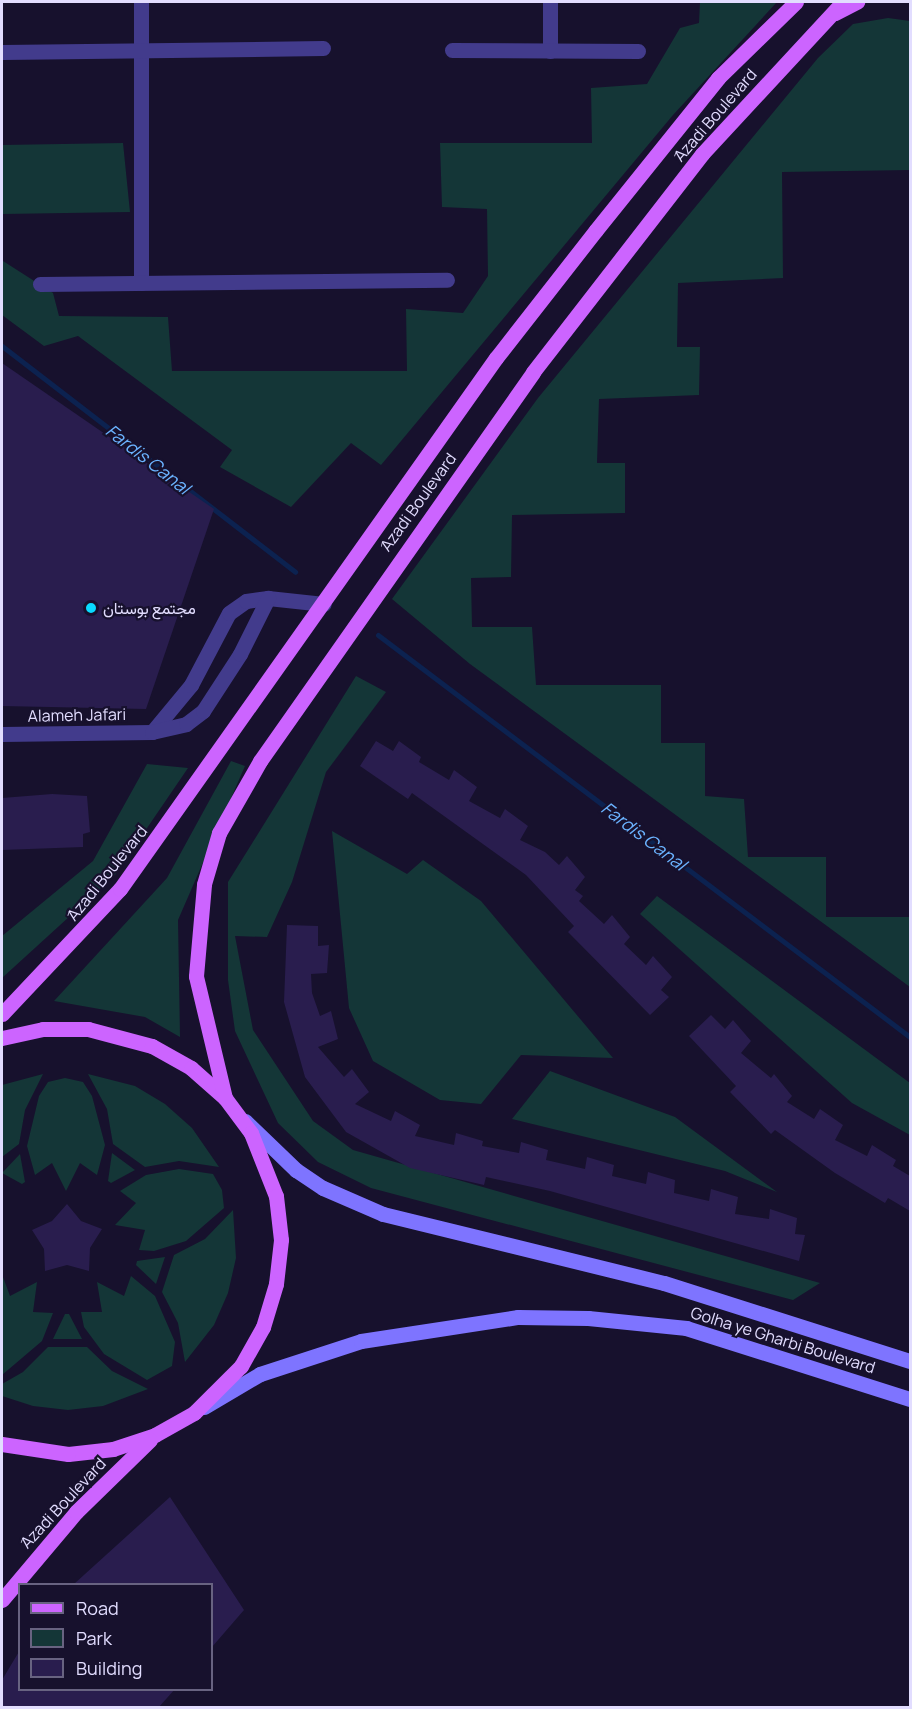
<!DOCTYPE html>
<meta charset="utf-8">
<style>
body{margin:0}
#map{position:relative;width:912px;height:1709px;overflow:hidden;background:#17112d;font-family:Manrope,Vazirmatn,sans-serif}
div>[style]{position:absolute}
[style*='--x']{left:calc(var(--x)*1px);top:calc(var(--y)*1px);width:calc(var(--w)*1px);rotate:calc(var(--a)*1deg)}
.green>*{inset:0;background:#143637}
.stream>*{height:5px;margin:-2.5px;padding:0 2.5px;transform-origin:2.5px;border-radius:2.5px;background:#0c2250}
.building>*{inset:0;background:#291d4e}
.minor>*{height:15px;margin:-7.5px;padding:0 7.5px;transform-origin:7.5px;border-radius:7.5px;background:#423b8c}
.tertiary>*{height:15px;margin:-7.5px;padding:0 7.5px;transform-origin:7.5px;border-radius:7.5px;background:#423b8c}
.secondary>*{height:15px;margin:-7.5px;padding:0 7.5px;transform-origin:7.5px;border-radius:7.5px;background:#7e74ff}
.primary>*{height:15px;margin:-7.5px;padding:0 7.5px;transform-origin:7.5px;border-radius:7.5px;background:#cc64ff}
.dots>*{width:16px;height:16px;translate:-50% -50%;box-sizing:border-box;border:3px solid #17112d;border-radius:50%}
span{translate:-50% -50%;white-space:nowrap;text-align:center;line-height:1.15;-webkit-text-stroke:4.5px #17112d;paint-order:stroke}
.street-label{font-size:16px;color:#e2ddff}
.poi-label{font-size:16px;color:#e2ddff}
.left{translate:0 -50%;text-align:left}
.water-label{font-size:18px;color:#6bb3ff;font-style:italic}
.frame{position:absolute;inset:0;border:3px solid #e2ddff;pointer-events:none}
.legend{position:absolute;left:18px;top:1583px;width:195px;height:108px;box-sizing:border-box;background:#17112d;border:2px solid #686381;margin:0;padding:8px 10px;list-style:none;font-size:18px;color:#e2ddff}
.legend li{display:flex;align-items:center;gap:12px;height:30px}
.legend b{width:30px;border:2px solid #686381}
</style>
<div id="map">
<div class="green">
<div style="clip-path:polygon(700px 2px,777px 2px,673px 115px,381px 465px,351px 443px,291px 507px,220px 467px,232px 450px,78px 336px,44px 346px,2px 315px,2px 145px,123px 143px,130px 212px,3px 214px,3px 261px,53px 293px,59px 316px,168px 317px,172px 371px,407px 371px,406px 309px,463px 313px,488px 276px,487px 209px,442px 207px,440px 143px,592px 143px,591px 88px,647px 84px,680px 28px,699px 23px)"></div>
<div style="clip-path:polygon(888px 18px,910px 21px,910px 170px,782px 172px,783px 278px,678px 283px,677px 347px,700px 347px,699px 395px,599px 399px,597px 463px,625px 463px,625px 513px,512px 515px,511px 577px,471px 578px,472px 627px,532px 627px,536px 685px,661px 685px,661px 743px,705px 743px,705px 796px,744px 799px,748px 857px,826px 857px,826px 917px,910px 917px,910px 987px,470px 664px,392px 599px,538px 398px,818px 58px,853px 24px)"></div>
<div style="clip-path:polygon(356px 676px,386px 692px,326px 772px,292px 882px,267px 937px,235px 936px,253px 1030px,313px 1121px,353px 1150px,820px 1283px,793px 1300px,371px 1188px,318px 1162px,278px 1123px,235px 1031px,228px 980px,228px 882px)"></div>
<div style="clip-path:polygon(231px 761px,245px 766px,178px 920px,180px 1037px,145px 1017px,54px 1001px,167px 878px)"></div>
<div style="clip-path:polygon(147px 764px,188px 768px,115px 875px,2px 978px,2px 936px,93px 861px)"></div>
<div style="clip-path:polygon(332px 831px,407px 874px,423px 860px,481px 901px,613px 1058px,521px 1055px,481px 1104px,440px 1100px,373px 1061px,349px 1008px)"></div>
<div style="clip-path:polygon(657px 896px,910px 1083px,910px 1135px,852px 1103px,640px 914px)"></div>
<div style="clip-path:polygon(550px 1071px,675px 1117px,777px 1192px,725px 1171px,512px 1119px)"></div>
<div style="clip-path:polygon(43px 1074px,25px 1110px,19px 1144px,2px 1157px,2px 1085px)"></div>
<div style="clip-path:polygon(88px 1074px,135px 1086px,165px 1104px,192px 1128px,219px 1167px,179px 1161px,145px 1167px,113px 1144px,107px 1109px)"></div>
<div style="clip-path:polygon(65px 1078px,83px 1082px,92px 1096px,105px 1145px,97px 1175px,80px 1163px,66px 1191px,52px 1163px,35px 1175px,27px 1146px,39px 1096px,48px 1082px)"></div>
<div style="clip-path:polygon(112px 1153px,135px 1170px,111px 1183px,108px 1181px)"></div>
<div style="clip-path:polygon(20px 1154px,25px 1182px,22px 1184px,2px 1173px)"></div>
<div style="clip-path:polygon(179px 1169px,213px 1174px,222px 1190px,224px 1208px,186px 1241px,154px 1251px,139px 1250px,145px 1230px,115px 1225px,136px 1203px,120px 1191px,146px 1175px)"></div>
<div style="clip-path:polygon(233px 1210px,236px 1258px,228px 1293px,214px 1325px,185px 1362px,178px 1323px,162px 1292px,174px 1255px,205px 1239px)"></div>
<div style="clip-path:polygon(165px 1257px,156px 1284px,136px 1265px,137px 1261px)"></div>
<div style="clip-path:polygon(131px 1276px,155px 1296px,175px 1342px,172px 1366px,147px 1380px,104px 1354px,84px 1327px,81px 1312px,102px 1312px,97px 1282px,124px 1296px)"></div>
<div style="clip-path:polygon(3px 1277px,10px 1296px,37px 1282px,33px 1312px,53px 1313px,42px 1341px,2px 1375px)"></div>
<div style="clip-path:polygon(65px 1314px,69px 1314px,82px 1339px,53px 1339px)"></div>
<div style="clip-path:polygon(48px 1347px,87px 1347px,112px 1371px,148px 1389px,103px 1406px,68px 1410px,33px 1406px,2px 1396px,2px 1384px,23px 1372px)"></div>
</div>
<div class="stream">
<div style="--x:2;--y:346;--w:370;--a:37.6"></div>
<div style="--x:378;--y:635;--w:667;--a:37.08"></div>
</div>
<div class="building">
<div style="clip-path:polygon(2px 363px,214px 509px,146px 709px,2px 706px)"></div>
<div style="clip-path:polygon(376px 741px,393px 751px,399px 741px,421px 757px,419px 762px,449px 780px,454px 770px,477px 787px,469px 801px,500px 818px,505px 809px,528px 826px,520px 840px,545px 852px,559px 865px,567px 856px,585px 877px,575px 890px,583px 896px,579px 901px,604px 924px,612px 915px,630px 937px,624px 944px,646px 965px,653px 956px,672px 977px,661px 990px,669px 997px,650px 1015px,568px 932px,574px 926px,526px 875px,412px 793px,408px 799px,360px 766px)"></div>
<div style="clip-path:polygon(52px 794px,87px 796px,90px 832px,83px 834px,83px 847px,2px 850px,2px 798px)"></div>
<div style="clip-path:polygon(287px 925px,318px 926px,318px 946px,329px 945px,327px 973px,311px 974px,312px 993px,320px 1016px,331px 1011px,338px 1039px,318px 1047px,344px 1077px,352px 1069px,369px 1092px,355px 1104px,391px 1121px,395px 1111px,420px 1125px,415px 1136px,454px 1145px,456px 1133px,483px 1141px,482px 1146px,519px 1153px,521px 1142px,548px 1150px,546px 1160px,585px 1169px,587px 1157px,614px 1165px,612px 1176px,646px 1184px,648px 1172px,675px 1180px,674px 1193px,709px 1201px,711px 1189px,738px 1197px,735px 1214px,769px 1219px,770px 1209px,797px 1218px,795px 1234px,805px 1235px,799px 1261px,550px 1191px,486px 1177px,484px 1185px,410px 1168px,346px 1132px,305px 1077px,284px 1002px)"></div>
<div style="clip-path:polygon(711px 1015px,725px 1029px,733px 1020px,751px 1041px,741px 1053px,771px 1078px,774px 1074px,792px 1096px,787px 1102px,814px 1119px,820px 1109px,843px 1125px,835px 1140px,867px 1156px,872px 1145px,896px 1160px,893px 1166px,910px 1176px,910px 1211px,888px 1198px,885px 1203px,835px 1173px,775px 1130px,771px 1134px,730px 1092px,736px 1086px,689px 1036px)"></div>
<div style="clip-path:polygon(67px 1204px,81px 1221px,102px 1229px,90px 1248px,89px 1271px,67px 1265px,45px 1271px,44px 1249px,32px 1230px,52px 1221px)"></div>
<div style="clip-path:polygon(170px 1497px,244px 1610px,212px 1647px,212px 1584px,74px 1584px)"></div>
<div style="clip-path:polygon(20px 1650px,20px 1689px,175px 1689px,159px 1707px,2px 1707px,2px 1680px)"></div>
</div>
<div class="minor">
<div style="--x:141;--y:2;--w:281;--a:90"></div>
<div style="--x:550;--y:2;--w:49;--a:90"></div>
<div style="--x:452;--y:50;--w:186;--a:0.3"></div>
<div style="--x:2;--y:52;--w:321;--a:-0.7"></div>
<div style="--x:40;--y:284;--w:407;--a:-0.6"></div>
</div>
<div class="tertiary">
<div style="--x:152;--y:732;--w:61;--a:-50.3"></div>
<div style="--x:191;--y:685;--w:81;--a:-62.2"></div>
<div style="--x:229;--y:613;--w:21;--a:-35"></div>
<div style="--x:246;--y:601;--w:22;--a:-8"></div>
<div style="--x:268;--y:598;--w:56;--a:6.1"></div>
<div style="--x:2;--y:734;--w:150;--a:-0.8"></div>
<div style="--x:152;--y:732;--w:35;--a:-13"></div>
<div style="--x:186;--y:724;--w:21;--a:-37"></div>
<div style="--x:203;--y:711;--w:68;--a:-57"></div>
<div style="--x:240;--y:654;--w:63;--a:-63.4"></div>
</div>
<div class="secondary">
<div style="--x:245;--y:1121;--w:71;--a:43.9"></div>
<div style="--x:296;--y:1170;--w:32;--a:34"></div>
<div style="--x:323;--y:1188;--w:65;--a:23.4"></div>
<div style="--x:383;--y:1214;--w:289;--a:13.8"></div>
<div style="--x:664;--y:1283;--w:258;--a:17.6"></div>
<div style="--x:204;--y:1407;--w:65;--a:-30.5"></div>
<div style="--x:260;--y:1374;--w:106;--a:-18.1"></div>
<div style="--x:361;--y:1341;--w:159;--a:-8.7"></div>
<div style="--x:518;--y:1317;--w:70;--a:0.8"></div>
<div style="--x:588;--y:1318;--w:99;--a:5.8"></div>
<div style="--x:686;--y:1328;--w:235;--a:17.6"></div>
</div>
<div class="primary">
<div style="--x:835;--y:13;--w:25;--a:-27"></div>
<div style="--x:2;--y:1014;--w:172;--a:-46.7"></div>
<div style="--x:120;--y:889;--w:651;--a:-54.7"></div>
<div style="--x:496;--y:358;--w:162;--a:-52"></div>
<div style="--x:596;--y:230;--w:195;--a:-51.2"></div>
<div style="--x:718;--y:78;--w:109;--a:-44.3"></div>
<div style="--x:2;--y:1038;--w:42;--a:-12.4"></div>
<div style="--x:43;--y:1029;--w:45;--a:0"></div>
<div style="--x:88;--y:1029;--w:66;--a:14.9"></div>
<div style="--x:152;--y:1046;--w:45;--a:29.4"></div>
<div style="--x:191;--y:1068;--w:45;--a:41.4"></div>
<div style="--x:225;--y:1098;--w:44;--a:53.4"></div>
<div style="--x:251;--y:1133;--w:68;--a:68.4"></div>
<div style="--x:276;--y:1196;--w:44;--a:83.5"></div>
<div style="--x:281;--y:1240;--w:44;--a:96.5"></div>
<div style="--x:276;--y:1284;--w:45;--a:106.8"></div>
<div style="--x:263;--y:1327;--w:45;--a:119.4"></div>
<div style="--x:241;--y:1366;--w:66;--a:135"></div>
<div style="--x:194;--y:1413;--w:45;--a:150.6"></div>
<div style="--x:155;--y:1435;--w:44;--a:161.6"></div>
<div style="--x:113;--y:1449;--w:45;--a:173.7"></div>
<div style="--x:68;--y:1454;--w:67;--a:-171.4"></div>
<div style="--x:225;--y:1098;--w:125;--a:-103.4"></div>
<div style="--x:196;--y:976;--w:92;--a:-85"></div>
<div style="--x:204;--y:884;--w:53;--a:-73.6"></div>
<div style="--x:219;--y:833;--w:83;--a:-60.3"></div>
<div style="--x:260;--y:761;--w:475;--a:-54.9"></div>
<div style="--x:533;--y:372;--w:276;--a:-52.2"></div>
<div style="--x:702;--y:154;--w:207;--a:-47.2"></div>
<div style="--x:2;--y:1600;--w:115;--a:-49.9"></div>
<div style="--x:76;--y:1512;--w:103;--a:-44.2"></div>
</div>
<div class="dots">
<div style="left:91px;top:608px;background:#09daff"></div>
</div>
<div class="street-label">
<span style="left:715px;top:115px;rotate:-49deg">َAzadi Boulevard</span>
<span style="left:418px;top:502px;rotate:-54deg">َAzadi Boulevard</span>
<span style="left:77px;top:715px;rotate:-1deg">Alameh Jafari</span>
<span style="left:107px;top:873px;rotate:-51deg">َAzadi Boulevard</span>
<span style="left:783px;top:1340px;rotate:17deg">Golha ye Gharbi Boulevard</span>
<span style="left:63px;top:1503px;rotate:-47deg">َAzadi Boulevard</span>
</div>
<div class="poi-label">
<span class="left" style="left:103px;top:608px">مجتمع بوستان</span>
</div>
<div class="water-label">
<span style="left:148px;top:459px;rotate:38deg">Fardis Canal</span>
<span style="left:644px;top:836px;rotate:37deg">Fardis Canal</span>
</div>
<div class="frame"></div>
<ul class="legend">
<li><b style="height:8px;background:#cc64ff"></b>Road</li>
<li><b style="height:16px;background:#143637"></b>Park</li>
<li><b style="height:16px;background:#291d4e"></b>Building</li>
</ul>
</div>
